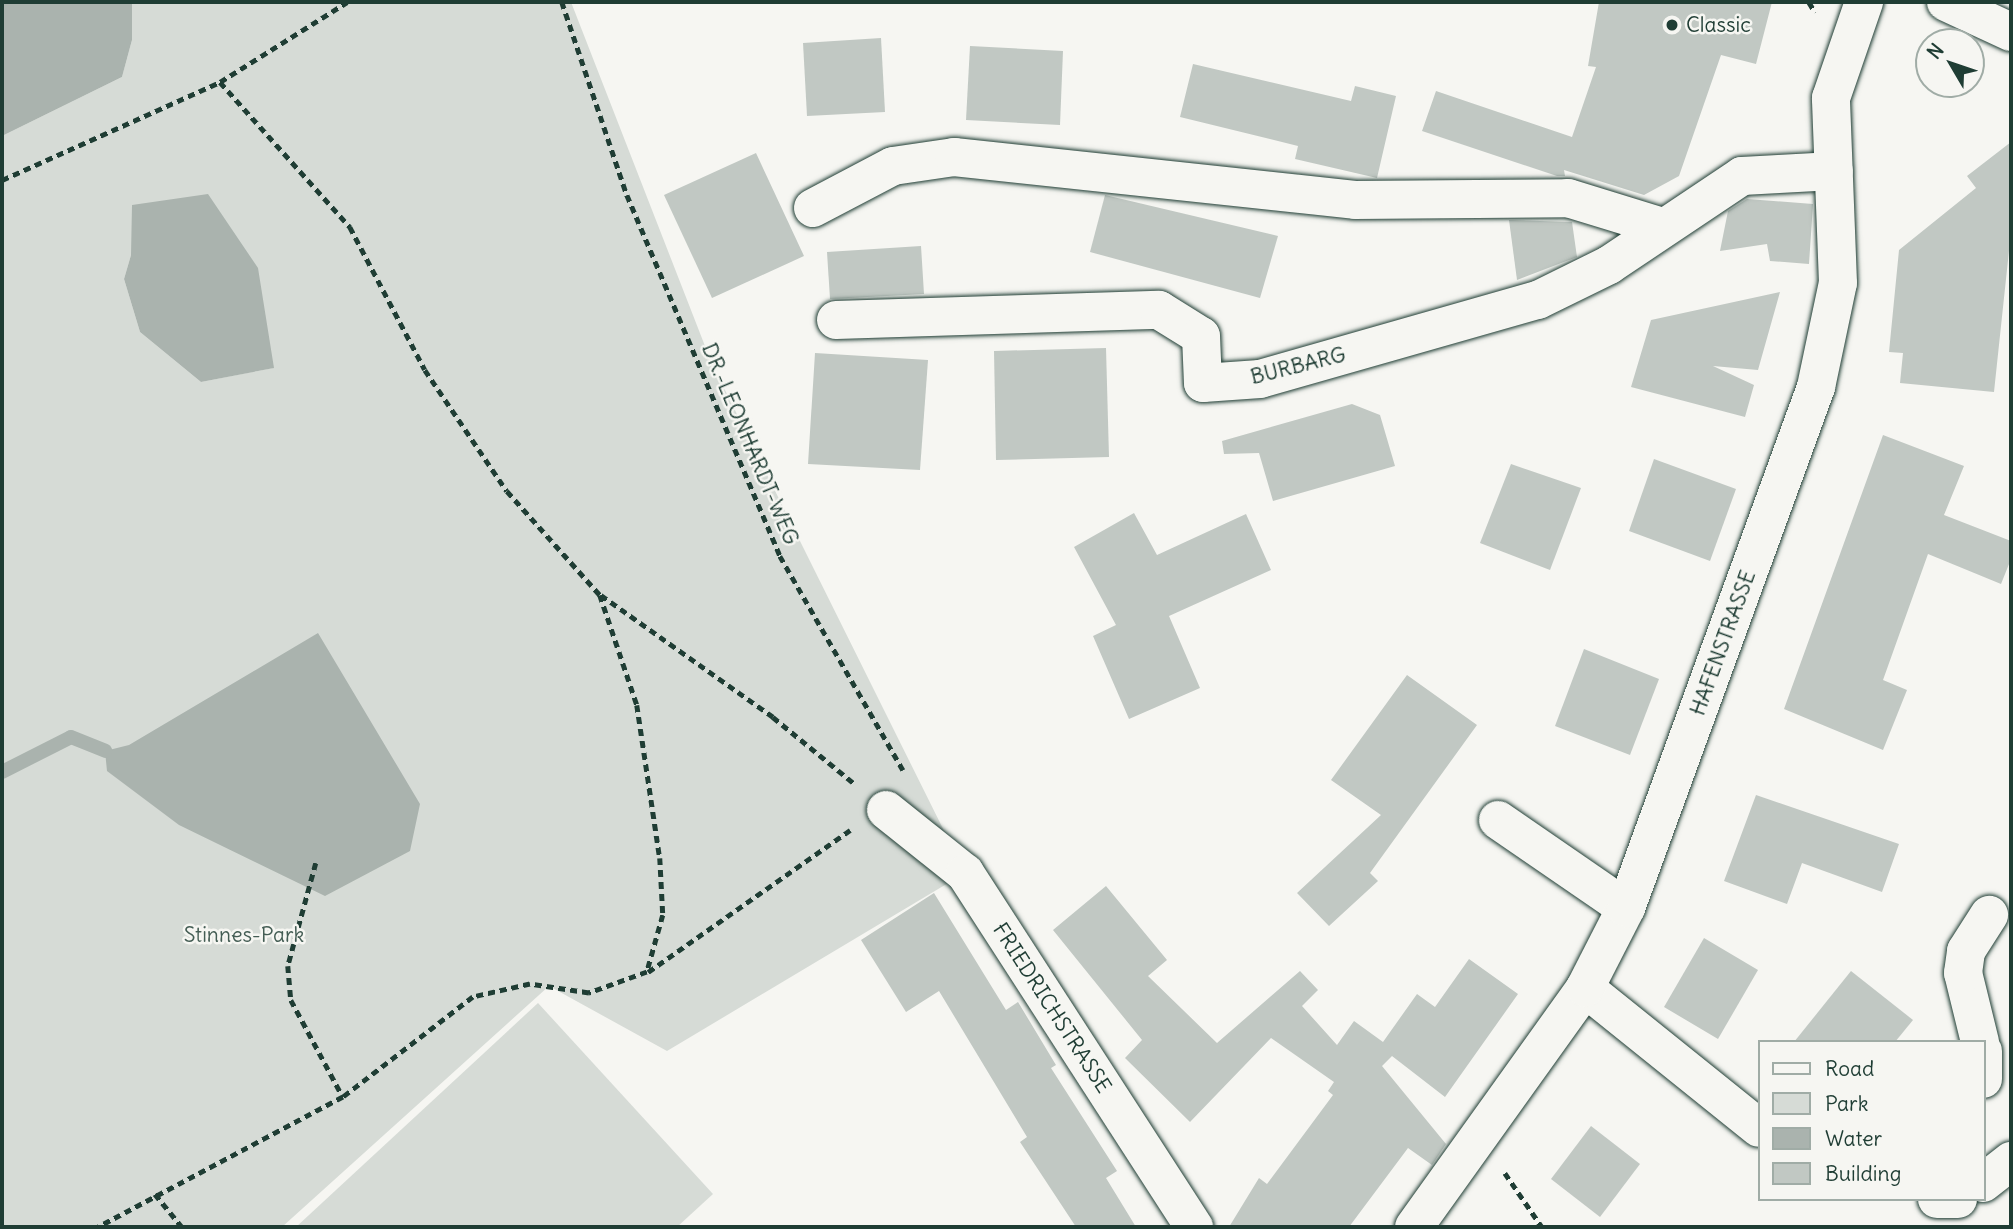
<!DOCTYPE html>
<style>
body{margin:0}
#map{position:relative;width:2013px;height:1229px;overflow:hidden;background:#f6f6f2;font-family:Delius,sans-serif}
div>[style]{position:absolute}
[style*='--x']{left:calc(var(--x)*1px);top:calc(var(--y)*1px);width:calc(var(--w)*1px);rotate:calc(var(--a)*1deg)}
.green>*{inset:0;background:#d6dbd6}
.water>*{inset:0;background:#aab3ae}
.stream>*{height:14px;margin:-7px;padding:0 7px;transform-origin:7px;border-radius:7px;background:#aab3ae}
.building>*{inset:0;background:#c1c8c3}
.path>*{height:4.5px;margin-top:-2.25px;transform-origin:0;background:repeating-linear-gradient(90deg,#1f3d34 0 7px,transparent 0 12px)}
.roads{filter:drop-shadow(0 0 2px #1f3d34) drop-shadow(0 0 2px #1f3d34)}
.minor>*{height:38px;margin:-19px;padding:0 19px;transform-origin:19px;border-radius:19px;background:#f6f6f2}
.dots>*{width:19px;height:19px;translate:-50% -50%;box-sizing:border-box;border:4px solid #f6f6f2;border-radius:50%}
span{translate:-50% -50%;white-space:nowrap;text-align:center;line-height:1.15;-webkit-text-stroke:5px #f6f6f2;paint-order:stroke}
.poi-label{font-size:21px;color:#1f3d34}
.left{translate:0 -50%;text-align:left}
.street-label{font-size:21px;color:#1f3d34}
.park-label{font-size:21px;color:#445d54}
.frame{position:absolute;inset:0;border:4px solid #1f3d34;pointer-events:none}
.legend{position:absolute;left:1758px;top:1040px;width:228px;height:161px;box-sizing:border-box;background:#f6f6f2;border:2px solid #a0aca6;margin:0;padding:9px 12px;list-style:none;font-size:21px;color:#1f3d34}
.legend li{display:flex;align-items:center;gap:14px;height:35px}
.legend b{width:35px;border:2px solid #a0aca6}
.north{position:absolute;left:1915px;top:28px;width:70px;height:70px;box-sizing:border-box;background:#f6f6f2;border:2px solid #a0aca6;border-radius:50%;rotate:309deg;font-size:19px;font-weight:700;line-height:28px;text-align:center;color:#1f3d34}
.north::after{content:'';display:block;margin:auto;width:24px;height:32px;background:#1f3d34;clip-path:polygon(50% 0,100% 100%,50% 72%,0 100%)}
</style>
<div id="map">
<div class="green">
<div style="clip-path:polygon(evenodd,132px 2px,571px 2px,712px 364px,965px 873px,667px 1051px,549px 986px,282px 1227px,2px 1227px,2px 136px,122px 77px,132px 40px,132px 2px,131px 255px,273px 368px,201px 382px,140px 332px,124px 279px,131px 255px)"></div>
<div style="clip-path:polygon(538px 1003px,713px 1194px,677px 1227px,296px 1227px)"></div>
</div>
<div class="water">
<div style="clip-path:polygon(2px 2px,132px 2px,132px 40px,122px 77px,2px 136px)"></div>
<div style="clip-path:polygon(208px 194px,258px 268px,274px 368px,201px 382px,140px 332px,124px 279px,131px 255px,132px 205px)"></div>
<div style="clip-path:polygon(318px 633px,420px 804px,410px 851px,325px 896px,179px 825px,107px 771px,105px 751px,129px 745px)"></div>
</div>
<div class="stream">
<div style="--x:2;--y:772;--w:77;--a:-26.9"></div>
<div style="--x:71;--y:737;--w:37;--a:22"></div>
</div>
<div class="building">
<div style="clip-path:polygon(1599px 2px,1772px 2px,1756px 64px,1721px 55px,1679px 176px,1644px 195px,1564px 170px,1565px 176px,1557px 176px,1422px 131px,1436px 91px,1572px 137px,1596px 67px,1588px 66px)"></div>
<div style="clip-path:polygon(881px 38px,885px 112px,807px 116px,803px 43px)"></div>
<div style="clip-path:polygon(970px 46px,1063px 51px,1060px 125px,966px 120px)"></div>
<div style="clip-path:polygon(1193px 64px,1351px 101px,1355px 86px,1396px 96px,1377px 178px,1295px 159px,1298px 146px,1180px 117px)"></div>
<div style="clip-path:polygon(2011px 142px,2011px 232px,1994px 392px,1900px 383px,1903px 353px,1889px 352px,1899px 250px,1976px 188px,1967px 176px)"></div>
<div style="clip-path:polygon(756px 153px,804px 256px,712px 298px,664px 195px)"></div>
<div style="clip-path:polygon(1105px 195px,1278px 236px,1260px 298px,1090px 252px)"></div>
<div style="clip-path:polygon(1747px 199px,1813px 204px,1809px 264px,1770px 261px,1767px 244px,1720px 251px,1728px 211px)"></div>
<div style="clip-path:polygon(1509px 220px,1572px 222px,1577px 257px,1517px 280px)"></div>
<div style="clip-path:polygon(921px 246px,924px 294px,830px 299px,827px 252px)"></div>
<div style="clip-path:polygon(1780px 292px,1758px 370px,1713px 366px,1754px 385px,1745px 417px,1631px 387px,1651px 320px)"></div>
<div style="clip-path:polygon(1106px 348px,1109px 457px,996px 460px,994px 351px)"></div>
<div style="clip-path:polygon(815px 353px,928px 360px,920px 470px,808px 464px)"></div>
<div style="clip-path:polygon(1352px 404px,1380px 415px,1395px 466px,1273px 501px,1259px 453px,1224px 454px,1222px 441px)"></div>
<div style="clip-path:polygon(1883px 435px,1964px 466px,1944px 515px,2011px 541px,2011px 559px,2001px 584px,1928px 554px,1883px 680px,1907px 690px,1883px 750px,1784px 709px)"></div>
<div style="clip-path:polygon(1654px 459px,1736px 489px,1710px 561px,1629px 531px)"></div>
<div style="clip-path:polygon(1511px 464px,1581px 488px,1550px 570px,1480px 543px)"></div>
<div style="clip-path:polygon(1134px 513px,1157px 555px,1246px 514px,1271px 570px,1169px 616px,1200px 688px,1129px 719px,1093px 636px,1116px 625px,1074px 547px)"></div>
<div style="clip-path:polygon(1584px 649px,1659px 679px,1630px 755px,1555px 726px)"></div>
<div style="clip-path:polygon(1407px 675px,1477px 725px,1370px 873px,1378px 881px,1329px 926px,1297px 893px,1381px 815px,1331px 780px)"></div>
<div style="clip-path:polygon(1756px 795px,1899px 844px,1882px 892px,1802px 863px,1787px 904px,1724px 881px)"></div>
<div style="clip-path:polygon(1106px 886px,1167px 960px,1148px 976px,1217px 1043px,1300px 971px,1318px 990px,1302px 1006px,1337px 1045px,1354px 1021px,1383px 1042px,1417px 994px,1435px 1007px,1469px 959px,1518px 994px,1445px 1097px,1392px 1056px,1382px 1066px,1446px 1144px,1432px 1165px,1408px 1148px,1349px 1227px,1229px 1227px,1259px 1178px,1267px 1184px,1333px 1095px,1328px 1091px,1334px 1082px,1271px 1038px,1190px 1122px,1125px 1058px,1142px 1040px,1053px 930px)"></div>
<div style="clip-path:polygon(934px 893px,1006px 1010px,1018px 1002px,1056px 1065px,1051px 1068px,1117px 1171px,1106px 1178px,1136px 1227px,1076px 1227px,1020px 1142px,1027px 1137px,939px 991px,906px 1012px,861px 940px)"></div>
<div style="clip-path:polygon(1704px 938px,1758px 970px,1718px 1039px,1664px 1007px)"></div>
<div style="clip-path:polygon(1851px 971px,1913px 1020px,1895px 1042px,1794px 1042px)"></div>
<div style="clip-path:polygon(1591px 1126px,1640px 1164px,1600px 1217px,1551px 1179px)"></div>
</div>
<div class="path">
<div style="--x:562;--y:2;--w:204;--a:71.4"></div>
<div style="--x:627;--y:195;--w:392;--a:67"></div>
<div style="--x:780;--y:556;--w:247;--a:60.1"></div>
<div style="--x:1809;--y:2;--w:12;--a:59"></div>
<div style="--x:220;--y:82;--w:150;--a:-32.2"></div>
<div style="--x:2;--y:180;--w:239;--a:-24.2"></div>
<div style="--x:220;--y:82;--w:195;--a:48.1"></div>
<div style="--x:350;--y:227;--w:161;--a:62.3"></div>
<div style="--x:425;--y:370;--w:146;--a:55.9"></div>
<div style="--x:507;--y:491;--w:140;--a:48.2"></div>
<div style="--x:600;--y:595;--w:116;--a:71.4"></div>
<div style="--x:637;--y:705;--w:155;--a:81.5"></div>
<div style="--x:660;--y:858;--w:57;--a:87"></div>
<div style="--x:663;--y:915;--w:59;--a:105.7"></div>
<div style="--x:647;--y:972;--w:62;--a:160.1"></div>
<div style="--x:589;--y:993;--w:60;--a:-171.3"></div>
<div style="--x:530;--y:984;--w:58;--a:167.2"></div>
<div style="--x:473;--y:997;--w:164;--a:142.4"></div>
<div style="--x:343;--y:1097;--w:277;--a:152"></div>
<div style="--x:601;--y:595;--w:211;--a:35.3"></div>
<div style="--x:773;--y:717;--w:106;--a:39.3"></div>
<div style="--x:316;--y:863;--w:107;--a:105.2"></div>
<div style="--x:288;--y:966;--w:34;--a:85"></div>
<div style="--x:291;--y:1000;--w:110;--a:61.8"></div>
<div style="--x:648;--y:972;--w:247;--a:-35.1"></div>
<div style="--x:1505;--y:1173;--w:65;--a:55.6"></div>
<div style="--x:155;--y:1194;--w:43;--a:50.7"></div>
</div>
<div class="roads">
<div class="minor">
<div style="--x:1946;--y:2;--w:72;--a:24.8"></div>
<div style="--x:813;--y:208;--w:90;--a:-27.7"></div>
<div style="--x:893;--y:166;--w:62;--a:-8.4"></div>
<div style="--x:954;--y:157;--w:403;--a:6.1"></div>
<div style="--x:1355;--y:200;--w:213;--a:-0.5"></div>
<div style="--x:1568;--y:198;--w:95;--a:17.1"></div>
<div style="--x:836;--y:320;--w:323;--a:-1.8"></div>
<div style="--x:1159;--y:310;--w:49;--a:31.8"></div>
<div style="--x:1201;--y:336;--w:47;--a:87.6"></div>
<div style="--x:1203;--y:383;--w:57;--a:-4"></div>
<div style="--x:1260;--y:379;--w:289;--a:-15.9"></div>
<div style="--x:1538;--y:300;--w:79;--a:-26.2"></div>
<div style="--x:1609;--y:265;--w:160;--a:-33.8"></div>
<div style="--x:1742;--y:176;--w:92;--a:-3.1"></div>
<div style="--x:886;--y:810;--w:101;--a:38.6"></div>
<div style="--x:965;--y:873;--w:422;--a:57.1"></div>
<div style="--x:1498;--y:820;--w:155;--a:34.5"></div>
<div style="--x:1585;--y:988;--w:223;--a:38.8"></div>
<div style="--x:1980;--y:1042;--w:71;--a:-103.8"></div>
<div style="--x:1963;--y:973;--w:22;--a:-82"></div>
<div style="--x:1966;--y:951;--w:43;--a:-57.4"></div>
<div style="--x:1983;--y:1051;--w:28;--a:90"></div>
<div style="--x:1983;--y:1183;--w:36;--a:-38"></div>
<div style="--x:1937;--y:1199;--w:21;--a:0"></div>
<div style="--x:1414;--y:1227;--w:294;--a:-54.4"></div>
<div style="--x:1585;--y:988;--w:90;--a:-62.9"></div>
<div style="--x:1626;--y:908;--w:555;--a:-69.96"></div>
<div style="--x:1816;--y:387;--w:106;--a:-78.1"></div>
<div style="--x:1838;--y:283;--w:185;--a:-92.2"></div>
<div style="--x:1831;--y:98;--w:102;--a:-71"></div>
</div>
</div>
<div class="dots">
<div style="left:1672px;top:25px;background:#1f3d34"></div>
</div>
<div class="poi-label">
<span class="left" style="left:1686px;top:25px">Classic</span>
</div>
<div class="street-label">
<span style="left:1298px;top:366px;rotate:-14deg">BURBARG</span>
<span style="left:750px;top:444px;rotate:67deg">DR.-LEONHARDT-WEG</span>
<span style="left:1723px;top:643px;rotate:-70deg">HAFENSTRASSE</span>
<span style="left:1052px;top:1008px;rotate:57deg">FRIEDRICHSTRASSE</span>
</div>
<div class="park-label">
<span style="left:244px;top:935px">Stinnes-Park</span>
</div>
<div class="frame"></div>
<ul class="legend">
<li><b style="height:9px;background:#f6f6f2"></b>Road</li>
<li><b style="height:19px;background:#d6dbd6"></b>Park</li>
<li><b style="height:19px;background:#aab3ae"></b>Water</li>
<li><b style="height:19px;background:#c1c8c3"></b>Building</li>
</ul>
<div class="north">N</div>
</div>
